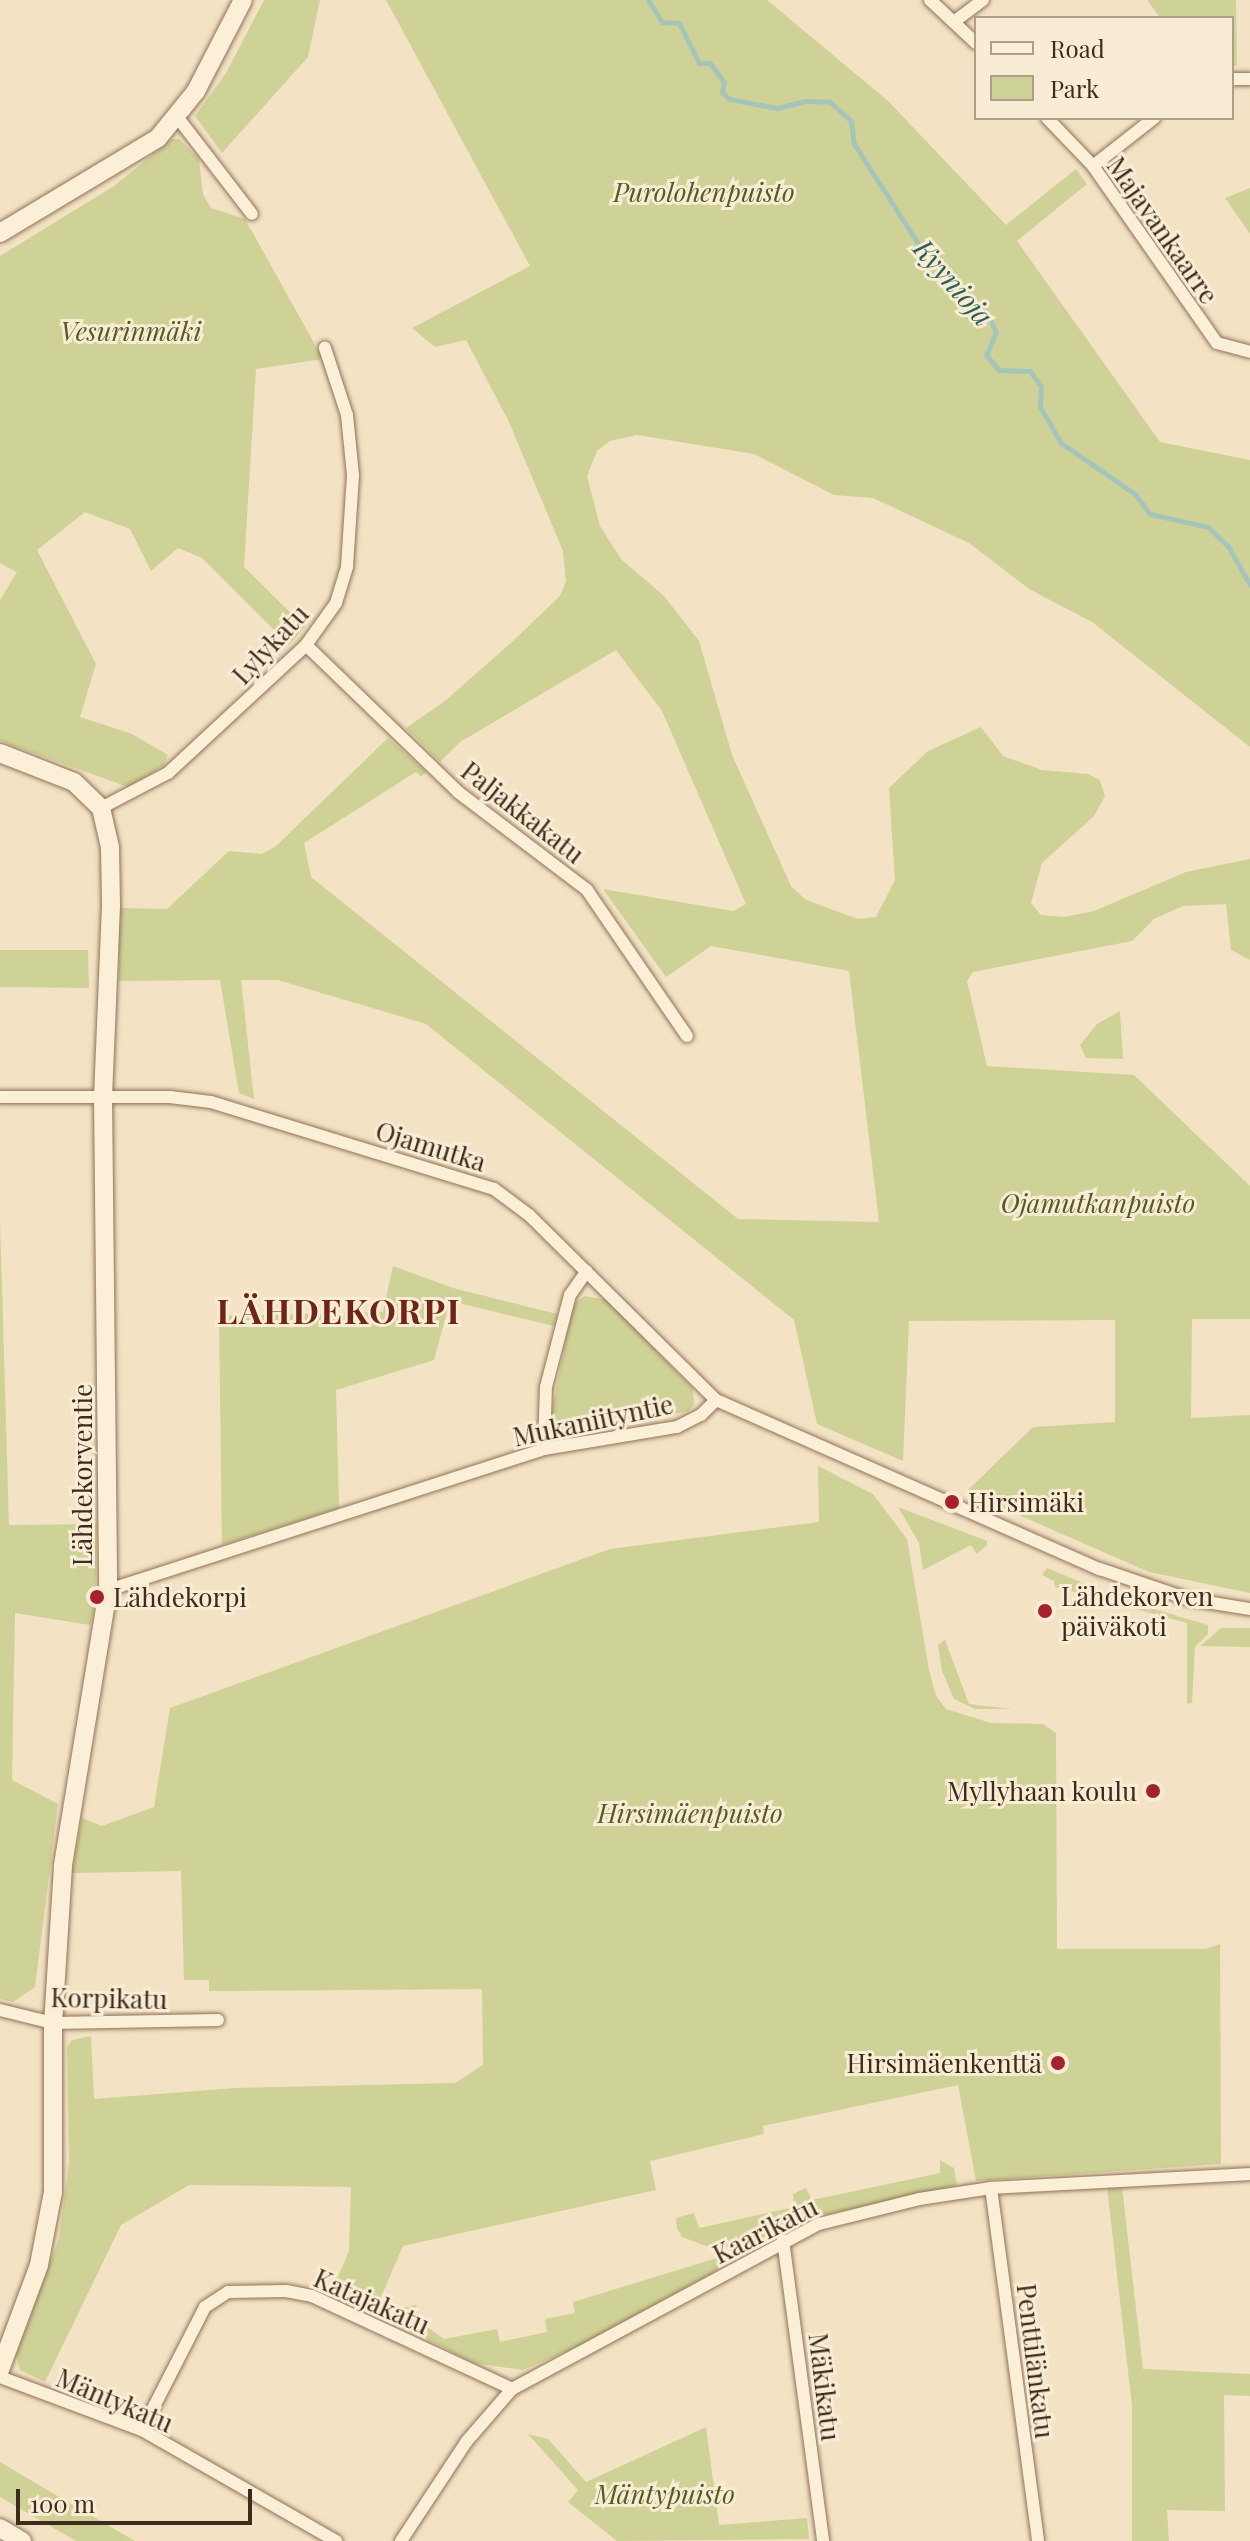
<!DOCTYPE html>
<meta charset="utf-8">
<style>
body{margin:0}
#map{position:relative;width:1250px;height:2541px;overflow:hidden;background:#f3e2c4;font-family:"Playfair Display",serif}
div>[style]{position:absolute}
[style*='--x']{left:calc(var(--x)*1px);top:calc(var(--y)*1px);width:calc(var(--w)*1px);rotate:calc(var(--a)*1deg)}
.green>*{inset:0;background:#cfd296}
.stream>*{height:5px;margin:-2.5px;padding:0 2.5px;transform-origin:2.5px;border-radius:2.5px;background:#a6c5ba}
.roads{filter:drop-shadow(0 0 2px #907258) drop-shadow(0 0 2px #907258)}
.street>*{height:12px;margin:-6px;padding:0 6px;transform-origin:6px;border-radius:6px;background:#fcefd8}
.secondary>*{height:18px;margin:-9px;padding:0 9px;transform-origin:9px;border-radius:9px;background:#fcefd8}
.dots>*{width:22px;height:22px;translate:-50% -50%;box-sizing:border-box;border:4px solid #f9ecd4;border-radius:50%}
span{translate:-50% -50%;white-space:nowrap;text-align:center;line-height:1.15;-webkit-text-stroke:6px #f9ecd4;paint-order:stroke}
.park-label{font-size:26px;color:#525d22;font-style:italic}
.street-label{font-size:26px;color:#3e2b1d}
.poi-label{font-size:26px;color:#3e2b1d}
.left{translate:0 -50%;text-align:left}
.right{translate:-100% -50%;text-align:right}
.water-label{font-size:28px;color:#2b5f58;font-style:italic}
.district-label{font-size:34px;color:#6f2418;font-weight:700;letter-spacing:2px}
.legend{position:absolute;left:974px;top:16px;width:260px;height:104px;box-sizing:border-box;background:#f9ecd4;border:2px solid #ae9f8b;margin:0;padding:10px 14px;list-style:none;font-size:24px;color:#3e2b1d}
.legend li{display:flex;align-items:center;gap:16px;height:40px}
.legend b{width:40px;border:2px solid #ae9f8b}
.scale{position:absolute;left:16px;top:2489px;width:236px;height:36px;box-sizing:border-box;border:4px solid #3e2b1d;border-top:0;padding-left:10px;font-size:24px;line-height:28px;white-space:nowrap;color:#3e2b1d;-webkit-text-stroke:6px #f9ecd4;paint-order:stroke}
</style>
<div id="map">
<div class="green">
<div style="clip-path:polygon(264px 0,320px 0,308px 57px,222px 153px,195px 116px,226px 73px)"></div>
<div style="clip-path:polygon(386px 0,767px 0,888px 101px,1006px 225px,1076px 169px,1087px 184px,1017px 241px,1160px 442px,1250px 460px,1250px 747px,1092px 622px,1029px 589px,969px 543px,873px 498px,834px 495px,754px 454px,637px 435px,610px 441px,597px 451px,587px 476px,600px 526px,621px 559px,664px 596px,699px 641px,732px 755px,791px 886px,806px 900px,858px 919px,876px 917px,895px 880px,889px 788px,928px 751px,981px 727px,1003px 756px,1042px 770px,1088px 774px,1100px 780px,1105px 796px,1094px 816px,1042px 863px,1031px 903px,1041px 915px,1064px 917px,1094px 911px,1186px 872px,1250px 859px,1250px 960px,1231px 950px,1226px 904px,1183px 906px,1154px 919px,1132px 941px,973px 972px,967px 981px,987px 1066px,1134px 1075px,1250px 1186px,1250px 1319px,1192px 1319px,1191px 1418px,1250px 1415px,1250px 1593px,1149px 1572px,966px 1492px,1033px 1427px,1115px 1422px,1115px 1320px,909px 1321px,903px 1461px,817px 1424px,794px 1320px,426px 1024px,278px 980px,241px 980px,254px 1099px,239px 1093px,220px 980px,119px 981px,119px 908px,167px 909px,229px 851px,261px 854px,275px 847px,388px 738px,426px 772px,421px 777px,416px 772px,304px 843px,311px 877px,738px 1219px,879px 1222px,849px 971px,711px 946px,666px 977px,603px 889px,733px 911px,746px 904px,662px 711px,616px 650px,460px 742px,440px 762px,406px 728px,445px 701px,512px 642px,560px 596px,566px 581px,563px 551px,509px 422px,466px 340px,435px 347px,412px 328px,530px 266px)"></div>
<div style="clip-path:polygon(1147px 0,1236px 0,1237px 66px,1232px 66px,1232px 18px,1160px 18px)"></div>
<div style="clip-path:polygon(172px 139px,179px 139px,199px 159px,203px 194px,211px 208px,245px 219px,323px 359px,256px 369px,244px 567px,305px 627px,289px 645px,202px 558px,178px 548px,151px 571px,130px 529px,85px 512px,37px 550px,96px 664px,80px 717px,132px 734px,168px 755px,164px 765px,128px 787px,0 741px,0 600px,17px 572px,0 563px,0 256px,114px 186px)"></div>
<div style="clip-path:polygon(1250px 188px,1250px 234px,1225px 198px)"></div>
<div style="clip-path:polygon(0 950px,88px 950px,89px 988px,0 987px)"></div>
<div style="clip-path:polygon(1120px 1011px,1123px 1059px,1086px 1058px,1080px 1045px,1097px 1024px)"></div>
<div style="clip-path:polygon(0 1219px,9px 1525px,97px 1524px,95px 1605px,90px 1625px,15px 1613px,12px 1780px,58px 1804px,35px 1987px,13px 2002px,0 1999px)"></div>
<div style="clip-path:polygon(393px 1266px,453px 1288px,557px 1314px,554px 1326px,450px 1301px,434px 1360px,336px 1390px,339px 1508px,222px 1545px,219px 1316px,383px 1312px)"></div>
<div style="clip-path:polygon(585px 1296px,607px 1300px,693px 1389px,694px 1405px,688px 1411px,581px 1433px,568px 1433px,550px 1421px,573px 1304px)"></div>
<div style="clip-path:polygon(818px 1466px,873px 1494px,907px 1539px,929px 1670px,936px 1696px,946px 1709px,991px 1723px,1043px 1724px,1056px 1733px,1057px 1949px,1205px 1949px,1220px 1944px,1221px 2164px,976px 2181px,958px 2085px,763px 2126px,764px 2134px,650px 2161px,656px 2190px,403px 2246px,374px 2313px,331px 2293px,349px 2251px,351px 2187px,189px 2185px,121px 2225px,45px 2382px,20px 2370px,16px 2355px,59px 2238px,69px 2163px,67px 2047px,72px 2040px,91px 2036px,94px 2099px,235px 2088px,455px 2083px,483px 2065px,482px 1989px,209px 1991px,209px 1980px,184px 1980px,181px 1871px,72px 1873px,82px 1818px,102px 1826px,154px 1807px,170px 1708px,610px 1549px,819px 1522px)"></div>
<div style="clip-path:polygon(898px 1507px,987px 1541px,987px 1545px,977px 1554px,971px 1545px,923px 1570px,919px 1543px)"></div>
<div style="clip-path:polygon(1047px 1568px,1123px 1600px,1208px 1625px,1208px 1634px,1195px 1647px,1192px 1703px,1187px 1704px,1187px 1623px,1055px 1587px,1054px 1581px,1042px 1575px)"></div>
<div style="clip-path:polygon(1221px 1628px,1250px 1628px,1250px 1647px,1200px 1646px)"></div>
<div style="clip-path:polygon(945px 1640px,969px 1704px,1012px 1709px,975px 1709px,954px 1699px,942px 1671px,938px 1645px)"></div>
<div style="clip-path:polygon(940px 2160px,954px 2168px,957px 2185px,815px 2217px,748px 2247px,709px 2247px,682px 2237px,677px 2228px,676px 2218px,694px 2213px,699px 2228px,794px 2207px,793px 2194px,806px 2188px,812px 2200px,940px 2173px)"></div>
<div style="clip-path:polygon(1107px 2187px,1122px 2187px,1143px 2369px,1250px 2374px,1250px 2396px,1224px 2395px,1225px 2511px,1167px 2510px,1169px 2541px,1132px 2541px,1132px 2406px)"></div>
<div style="clip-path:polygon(717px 2258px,721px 2265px,716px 2271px,583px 2344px,523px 2370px,474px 2363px,394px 2322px,397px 2309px,416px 2305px,419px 2321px,444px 2339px,497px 2329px,500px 2342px,547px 2332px,545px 2319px,575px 2313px,573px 2302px)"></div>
<div style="clip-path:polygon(706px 2427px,719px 2525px,807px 2518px,809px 2539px,617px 2541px,568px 2502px,578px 2490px,528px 2434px,548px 2439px,586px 2482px)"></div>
<div style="clip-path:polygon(0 2462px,49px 2491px,135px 2541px,76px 2541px,0 2497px)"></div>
</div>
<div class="stream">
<div style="--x:648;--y:0;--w:26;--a:58"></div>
<div style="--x:662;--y:22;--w:17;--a:3"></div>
<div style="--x:679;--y:23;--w:45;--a:63.4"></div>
<div style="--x:699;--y:63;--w:11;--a:0"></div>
<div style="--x:710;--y:63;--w:24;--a:54"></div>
<div style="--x:724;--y:82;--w:10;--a:101"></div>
<div style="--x:722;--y:92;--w:10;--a:45"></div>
<div style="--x:729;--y:99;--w:49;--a:10.6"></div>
<div style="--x:777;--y:108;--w:29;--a:-14"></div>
<div style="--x:805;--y:101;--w:25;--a:2"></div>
<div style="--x:830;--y:102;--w:28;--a:42"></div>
<div style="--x:851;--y:121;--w:23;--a:83"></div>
<div style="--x:854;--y:144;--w:131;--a:57.2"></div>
<div style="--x:925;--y:254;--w:86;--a:43.6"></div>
<div style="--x:987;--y:313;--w:21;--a:65"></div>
<div style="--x:996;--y:332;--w:25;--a:113"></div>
<div style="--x:986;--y:355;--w:20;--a:49"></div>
<div style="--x:999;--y:370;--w:31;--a:2"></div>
<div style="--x:1030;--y:371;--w:19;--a:55"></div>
<div style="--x:1041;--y:387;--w:20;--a:93"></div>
<div style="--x:1040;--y:407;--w:42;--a:59.7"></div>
<div style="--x:1061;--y:443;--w:90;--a:34.6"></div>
<div style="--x:1135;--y:494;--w:25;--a:53"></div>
<div style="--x:1150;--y:514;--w:59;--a:12.6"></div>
<div style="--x:1208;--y:527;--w:28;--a:44"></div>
<div style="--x:1228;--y:546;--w:45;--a:60.6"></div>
</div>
<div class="roads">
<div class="street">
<div style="--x:930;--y:0;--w:63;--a:43.1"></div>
<div style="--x:955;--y:21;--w:35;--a:-37"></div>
<div style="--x:1232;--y:79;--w:18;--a:0"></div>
<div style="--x:178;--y:118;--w:121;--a:52.4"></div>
<div style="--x:1047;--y:118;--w:66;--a:46.2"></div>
<div style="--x:1093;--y:166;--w:216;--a:55"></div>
<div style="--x:1217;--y:343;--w:34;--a:15"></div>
<div style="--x:1093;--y:166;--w:78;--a:-38.2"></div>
<div style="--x:306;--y:645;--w:211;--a:44"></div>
<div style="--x:458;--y:792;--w:162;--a:37.2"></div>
<div style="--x:587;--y:890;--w:177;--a:55.6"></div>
<div style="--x:101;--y:808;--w:76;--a:-27.6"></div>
<div style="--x:168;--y:773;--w:188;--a:-42.8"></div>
<div style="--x:306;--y:645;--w:52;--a:-54.5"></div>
<div style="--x:336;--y:603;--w:39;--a:-73"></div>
<div style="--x:347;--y:566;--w:91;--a:-86.2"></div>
<div style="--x:353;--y:475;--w:60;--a:-95.7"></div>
<div style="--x:347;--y:415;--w:71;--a:-108.2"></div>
<div style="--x:0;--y:1097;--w:170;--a:0"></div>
<div style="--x:170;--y:1097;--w:41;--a:7"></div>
<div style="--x:211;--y:1102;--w:296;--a:17.1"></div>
<div style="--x:494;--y:1189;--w:44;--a:36.6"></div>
<div style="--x:529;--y:1215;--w:263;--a:44.7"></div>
<div style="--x:716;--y:1400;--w:420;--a:23.8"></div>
<div style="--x:1100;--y:1569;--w:93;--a:18.8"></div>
<div style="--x:1188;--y:1599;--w:63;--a:9.2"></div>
<div style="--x:544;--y:1449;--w:62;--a:-88.2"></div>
<div style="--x:546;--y:1387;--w:95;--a:-75.4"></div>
<div style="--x:570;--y:1295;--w:29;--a:-55"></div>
<div style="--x:108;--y:1590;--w:458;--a:-17.9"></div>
<div style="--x:544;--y:1449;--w:135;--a:-9.4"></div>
<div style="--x:677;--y:1427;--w:27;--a:-27"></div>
<div style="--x:701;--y:1415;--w:21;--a:-45"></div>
<div style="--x:0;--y:2010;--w:55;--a:13.8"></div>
<div style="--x:53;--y:2023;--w:165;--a:-1"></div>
<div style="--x:991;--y:2188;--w:356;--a:82.4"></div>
<div style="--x:783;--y:2240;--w:304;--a:82.4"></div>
<div style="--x:0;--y:2377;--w:152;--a:20.5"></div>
<div style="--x:142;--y:2430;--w:224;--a:29.8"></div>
<div style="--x:142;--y:2430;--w:138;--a:-62.9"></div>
<div style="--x:205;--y:2307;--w:27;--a:-33"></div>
<div style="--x:228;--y:2292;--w:58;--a:-1"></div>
<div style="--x:286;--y:2291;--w:26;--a:11"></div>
<div style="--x:312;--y:2296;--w:221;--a:24.9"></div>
<div style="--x:401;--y:2541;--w:120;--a:-56.6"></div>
<div style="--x:467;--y:2441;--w:69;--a:-49.1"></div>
<div style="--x:512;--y:2389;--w:349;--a:-28.3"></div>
<div style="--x:819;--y:2224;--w:103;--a:-14"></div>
<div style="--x:919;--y:2199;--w:73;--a:-8.7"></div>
<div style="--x:991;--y:2188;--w:259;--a:-3.1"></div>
</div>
<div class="secondary">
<div style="--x:0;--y:233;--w:184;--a:-31"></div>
<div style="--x:158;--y:138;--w:60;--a:-51"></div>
<div style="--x:196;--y:91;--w:102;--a:-62.7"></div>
<div style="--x:0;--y:753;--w:79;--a:21.4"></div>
<div style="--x:74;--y:782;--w:37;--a:44"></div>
<div style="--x:101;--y:808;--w:40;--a:77"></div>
<div style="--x:110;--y:847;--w:59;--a:89"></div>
<div style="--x:111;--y:906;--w:190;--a:92.4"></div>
<div style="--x:103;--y:1096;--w:494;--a:89.4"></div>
<div style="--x:108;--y:1590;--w:280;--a:99.3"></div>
<div style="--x:63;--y:1866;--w:157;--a:93.6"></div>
<div style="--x:53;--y:2023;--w:169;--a:90"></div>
<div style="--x:53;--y:2192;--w:74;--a:100.9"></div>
<div style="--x:39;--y:2265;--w:112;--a:110.4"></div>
<div style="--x:0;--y:2528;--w:26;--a:31"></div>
</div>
</div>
<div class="dots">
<div style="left:952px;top:1502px;background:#a5212b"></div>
<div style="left:97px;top:1597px;background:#a5212b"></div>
<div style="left:1045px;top:1611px;background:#a5212b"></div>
<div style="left:1153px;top:1791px;background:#a5212b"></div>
<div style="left:1058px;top:2063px;background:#a5212b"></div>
</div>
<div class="park-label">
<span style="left:704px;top:192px">Purolohenpuisto</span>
<span style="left:131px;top:331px">Vesurinmäki</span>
<span style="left:1098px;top:1203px">Ojamutkanpuisto</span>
<span style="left:690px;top:1813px">Hirsimäenpuisto</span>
<span style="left:665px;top:2494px">Mäntypuisto</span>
</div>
<div class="street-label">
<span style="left:1163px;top:230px;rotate:55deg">Majavankaarre</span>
<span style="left:270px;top:644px;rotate:-47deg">Lylykatu</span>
<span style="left:523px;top:812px;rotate:38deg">Paljakkakatu</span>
<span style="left:431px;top:1146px;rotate:17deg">Ojamutka</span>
<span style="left:593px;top:1420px;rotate:-12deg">Mukaniityntie</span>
<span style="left:82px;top:1475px;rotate:-90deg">Lähdekorventie</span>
<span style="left:109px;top:1998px;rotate:1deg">Korpikatu</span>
<span style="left:765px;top:2230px;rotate:-27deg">Kaarikatu</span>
<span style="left:372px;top:2301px;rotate:24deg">Katajakatu</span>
<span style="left:1036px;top:2361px;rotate:83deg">Penttilänkatu</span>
<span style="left:825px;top:2387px;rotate:83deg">Mäkikatu</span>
<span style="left:115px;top:2400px;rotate:23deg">Mäntykatu</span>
</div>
<div class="poi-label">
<span class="left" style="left:968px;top:1502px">Hirsimäki</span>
<span class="left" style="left:1061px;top:1611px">Lähdekorven<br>päiväkoti</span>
<span class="left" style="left:113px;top:1597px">Lähdekorpi</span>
<span class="right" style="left:1137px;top:1791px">Myllyhaan koulu</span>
<span class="right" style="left:1042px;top:2063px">Hirsimäenkenttä</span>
</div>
<div class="water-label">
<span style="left:954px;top:282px;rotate:49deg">Kyynioja</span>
</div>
<div class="district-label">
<span style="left:339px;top:1311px">LÄHDEKORPI</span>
</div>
<ul class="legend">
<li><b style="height:10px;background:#fcefd8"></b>Road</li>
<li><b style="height:22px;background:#cfd296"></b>Park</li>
</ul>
<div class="scale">100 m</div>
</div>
